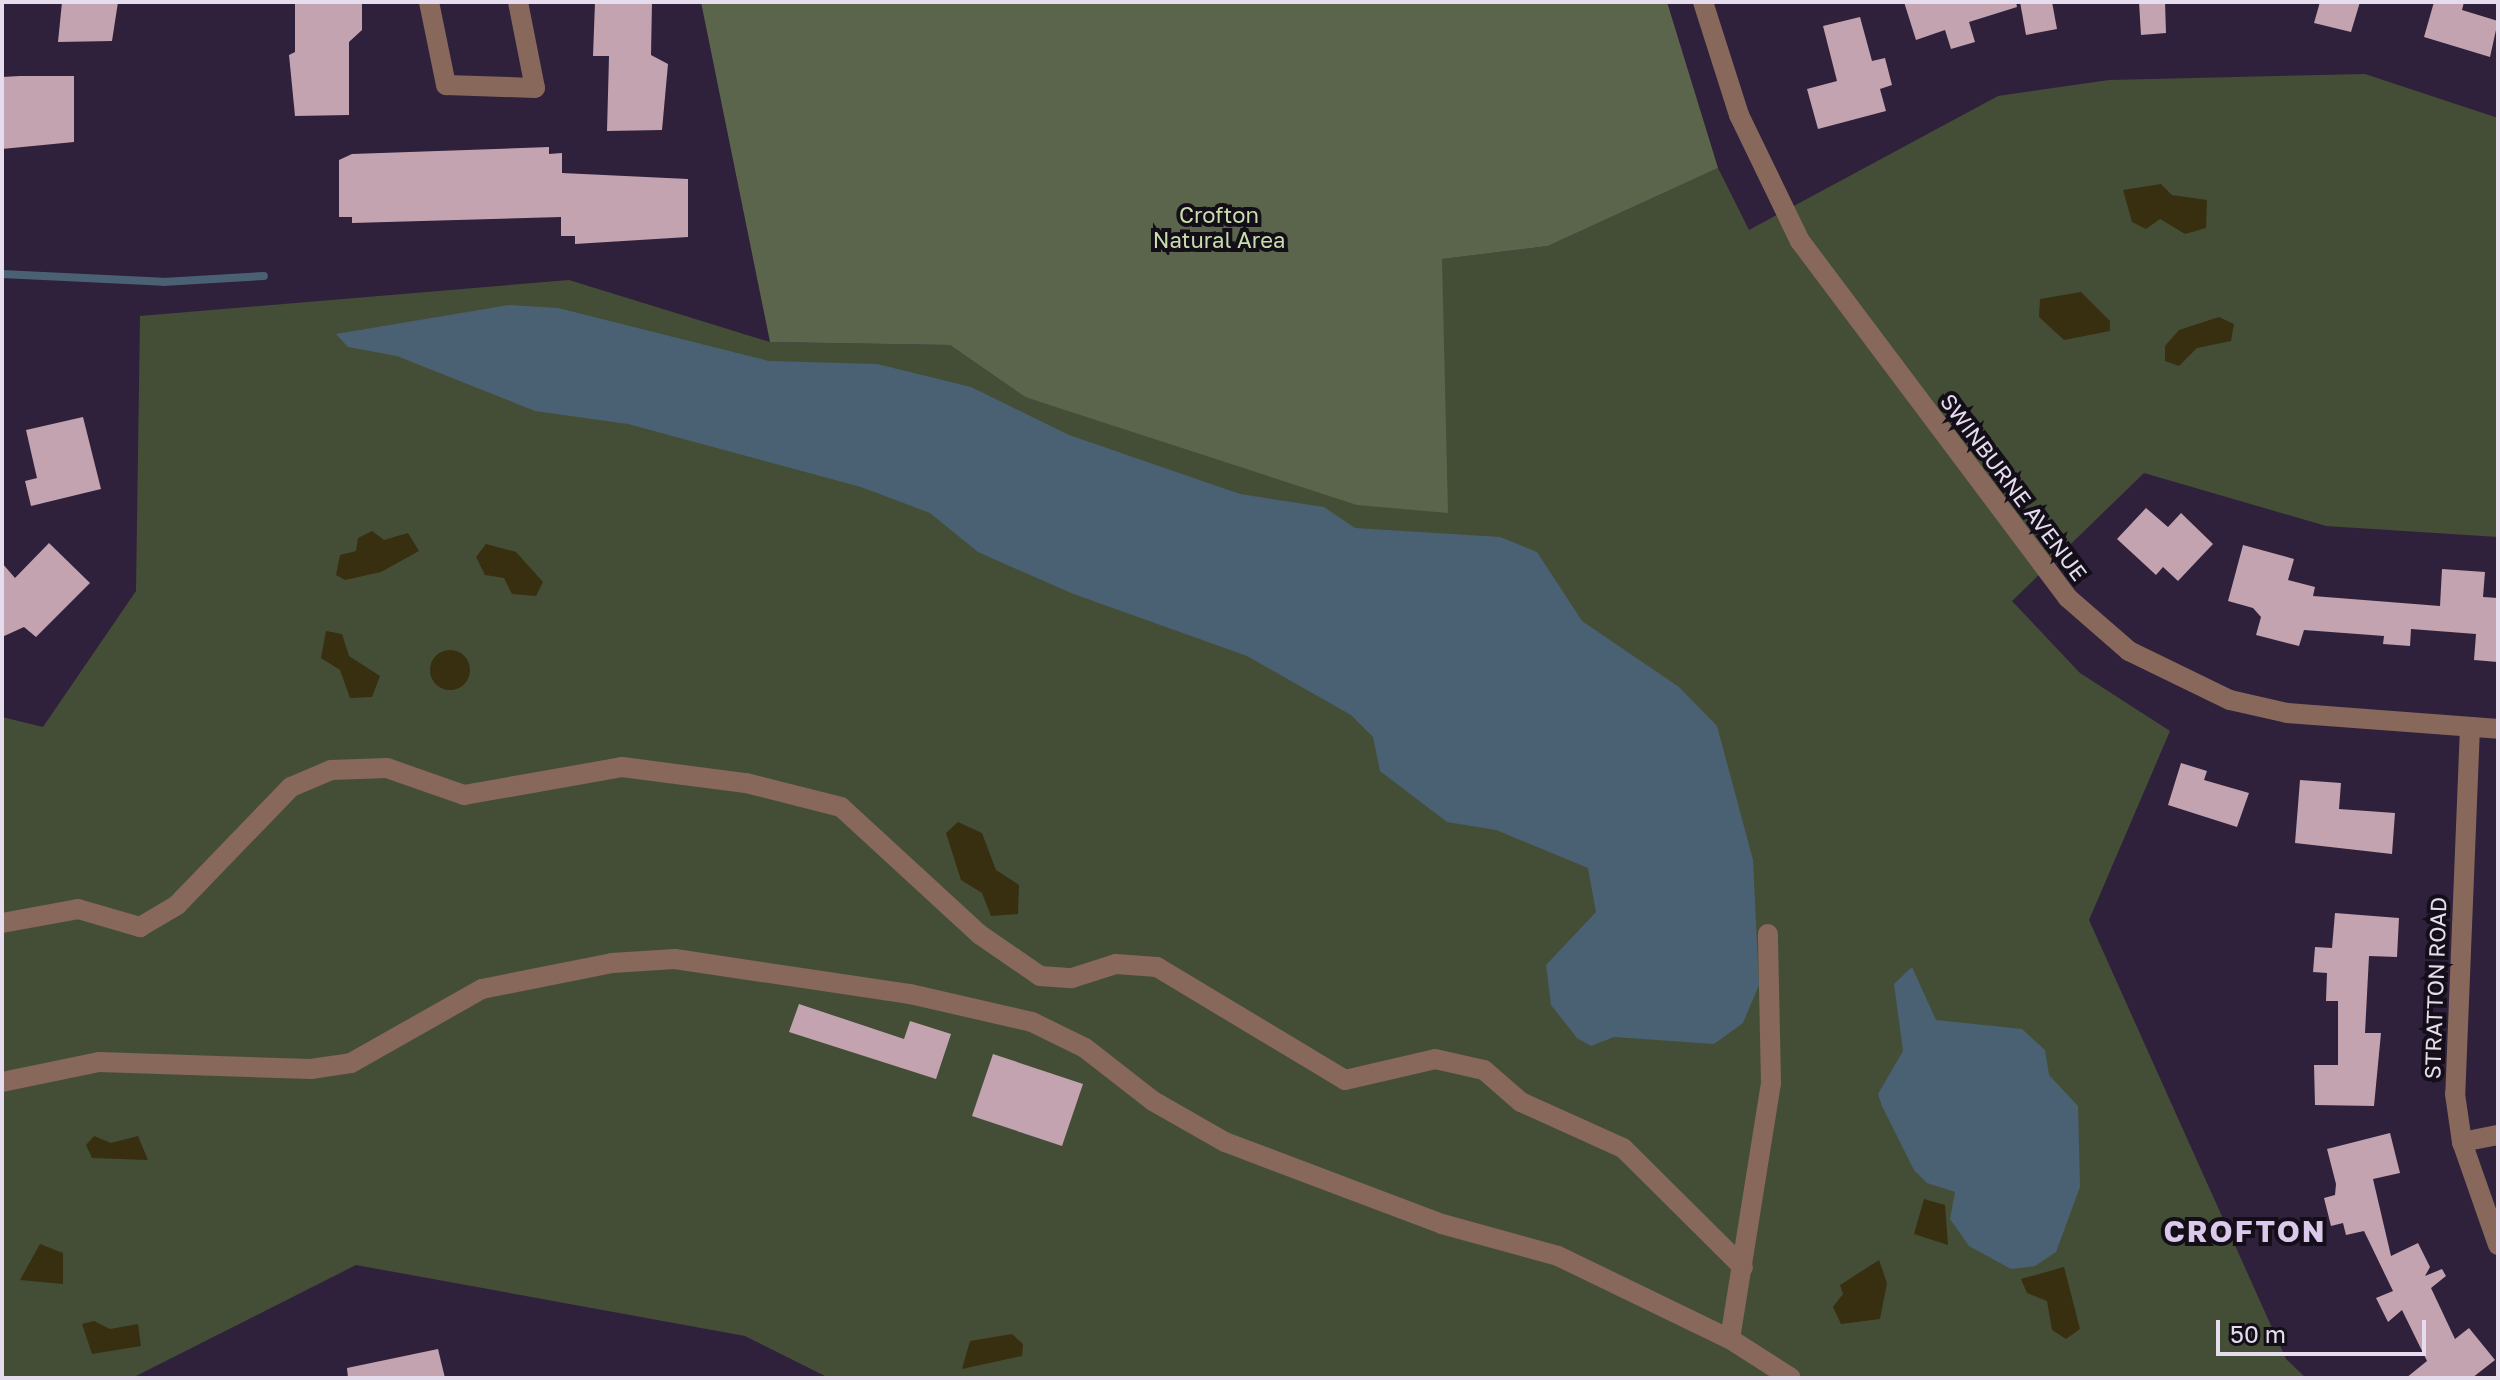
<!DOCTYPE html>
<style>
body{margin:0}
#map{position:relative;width:2500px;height:1380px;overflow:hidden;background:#2f213b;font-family:"Golos Text",sans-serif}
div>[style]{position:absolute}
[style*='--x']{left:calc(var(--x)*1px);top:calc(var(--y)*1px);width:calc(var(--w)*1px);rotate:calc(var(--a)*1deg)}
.green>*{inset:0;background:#444e37}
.forest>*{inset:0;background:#5b654c}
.sand>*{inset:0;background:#372f0f}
.round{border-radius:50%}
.water>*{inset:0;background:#496172}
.stream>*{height:8px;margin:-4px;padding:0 4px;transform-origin:4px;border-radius:4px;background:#496172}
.building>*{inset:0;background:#c3a3af}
.minor>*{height:20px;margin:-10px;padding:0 10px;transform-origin:10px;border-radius:10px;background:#87685b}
span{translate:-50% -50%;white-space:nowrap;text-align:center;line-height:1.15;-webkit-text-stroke:8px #140e19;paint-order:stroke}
.park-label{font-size:22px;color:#c9deac}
.street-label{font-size:22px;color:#e5ddee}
.district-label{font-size:30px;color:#dbc9eb;font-weight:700;letter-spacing:2px}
.frame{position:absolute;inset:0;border:4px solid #e5ddee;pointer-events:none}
.scale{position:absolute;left:2216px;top:1320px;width:210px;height:36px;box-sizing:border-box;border:4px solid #e5ddee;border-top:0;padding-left:10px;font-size:24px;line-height:28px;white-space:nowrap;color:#e5ddee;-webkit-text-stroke:6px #140e19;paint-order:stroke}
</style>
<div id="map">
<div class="green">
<div style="clip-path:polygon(2365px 74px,2498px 118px,2498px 537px,2326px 526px,2144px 473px,2012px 601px,2080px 673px,2170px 731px,2089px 920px,2286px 1359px,2306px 1378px,829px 1378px,745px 1336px,356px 1265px,132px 1378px,2px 1378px,2px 717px,43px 727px,136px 591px,140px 316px,569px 280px,770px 342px,950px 345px,1025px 397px,1447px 512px,1441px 259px,1548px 246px,1718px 168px,1749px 230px,1998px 96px,2109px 80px)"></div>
</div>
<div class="forest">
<div style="clip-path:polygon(701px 2px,1667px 2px,1718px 168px,1548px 246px,1442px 259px,1448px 513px,1357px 505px,1025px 397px,950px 345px,770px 342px)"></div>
</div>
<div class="sand">
<div style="clip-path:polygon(2161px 184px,2172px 195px,2207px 200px,2206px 228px,2185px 234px,2160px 219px,2146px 229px,2132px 222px,2123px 190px)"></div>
<div style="clip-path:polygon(2081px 292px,2110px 321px,2110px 331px,2064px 340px,2039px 317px,2040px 299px)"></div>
<div style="clip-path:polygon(2219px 317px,2234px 324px,2231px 341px,2197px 348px,2179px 366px,2165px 361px,2165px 346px,2179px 330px)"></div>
<div style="clip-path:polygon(372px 531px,384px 540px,408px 533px,419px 551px,381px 572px,345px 580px,336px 575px,340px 555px,356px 551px,358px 538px)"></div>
<div style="clip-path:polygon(486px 544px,516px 552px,543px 582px,536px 596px,512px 594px,504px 578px,485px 575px,476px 557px)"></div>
<div style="clip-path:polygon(326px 631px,342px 634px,349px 656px,380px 676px,372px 697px,350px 698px,340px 670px,321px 658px)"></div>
<div class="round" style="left:430px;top:650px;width:40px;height:40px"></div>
<div style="clip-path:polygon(958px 822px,982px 833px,996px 870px,1019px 885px,1018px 914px,991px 916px,982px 893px,961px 880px,946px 833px)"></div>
<div style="clip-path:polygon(94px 1136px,111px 1143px,138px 1136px,148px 1160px,92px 1158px,86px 1145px)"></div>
<div style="clip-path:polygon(1924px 1199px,1945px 1205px,1948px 1245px,1914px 1234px)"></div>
<div style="clip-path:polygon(40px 1244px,63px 1253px,63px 1284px,20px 1280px)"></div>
<div style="clip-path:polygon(1879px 1260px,1887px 1283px,1880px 1319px,1841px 1324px,1833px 1307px,1843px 1294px,1840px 1285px)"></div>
<div style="clip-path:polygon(2064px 1267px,2080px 1329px,2066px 1339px,2052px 1330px,2047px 1301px,2027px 1293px,2021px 1279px)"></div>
<div style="clip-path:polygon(94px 1321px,110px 1329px,138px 1324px,141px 1346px,92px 1354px,82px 1324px)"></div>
<div style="clip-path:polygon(1012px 1334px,1023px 1344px,1022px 1356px,962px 1369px,970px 1341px)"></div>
</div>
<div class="water">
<div style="clip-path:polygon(509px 305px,558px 308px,769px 361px,877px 364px,971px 387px,1069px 435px,1240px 494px,1324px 507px,1355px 528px,1500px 537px,1537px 552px,1582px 621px,1679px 687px,1717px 726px,1753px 860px,1759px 985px,1743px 1023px,1714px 1044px,1614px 1037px,1591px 1046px,1577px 1038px,1551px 1005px,1546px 965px,1596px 912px,1588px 868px,1496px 830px,1447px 822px,1380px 771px,1373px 737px,1351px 715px,1247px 656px,1071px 593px,978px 552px,930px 513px,861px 487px,628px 424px,535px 411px,397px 356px,348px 347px,336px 334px)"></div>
<div style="clip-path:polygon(1912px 967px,1936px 1020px,2022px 1029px,2045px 1050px,2049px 1075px,2078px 1106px,2080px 1187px,2056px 1252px,2035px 1266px,2011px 1269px,1969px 1246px,1950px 1219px,1955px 1192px,1927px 1183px,1914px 1170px,1882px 1106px,1878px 1094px,1903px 1051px,1894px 984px)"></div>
</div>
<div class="stream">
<div style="--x:2;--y:274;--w:161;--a:2.8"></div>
<div style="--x:163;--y:282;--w:101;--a:-3.4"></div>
</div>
<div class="building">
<div style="clip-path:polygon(62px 2px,118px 2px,112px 41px,58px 42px)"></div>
<div style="clip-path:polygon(295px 2px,362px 2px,362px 30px,349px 42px,349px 115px,295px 116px,289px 55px,295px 52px)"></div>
<div style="clip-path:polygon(595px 2px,652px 2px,651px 55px,668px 64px,662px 130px,607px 131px,609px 56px,593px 56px)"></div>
<div style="clip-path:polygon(1904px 2px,2016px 2px,2017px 7px,1969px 22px,1975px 42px,1951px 49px,1945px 30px,1916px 40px)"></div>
<div style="clip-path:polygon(2020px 2px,2052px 2px,2057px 29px,2026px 35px)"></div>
<div style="clip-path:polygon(2139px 2px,2165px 2px,2166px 33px,2141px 35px)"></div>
<div style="clip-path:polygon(2320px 2px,2360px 2px,2351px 32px,2314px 23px)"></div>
<div style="clip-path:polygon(2434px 2px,2464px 2px,2462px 10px,2498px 21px,2490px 57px,2424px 37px)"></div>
<div style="clip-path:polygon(1860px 17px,1872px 61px,1885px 58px,1892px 85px,1880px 89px,1886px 111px,1818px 129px,1807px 89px,1837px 81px,1823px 26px)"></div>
<div style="clip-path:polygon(20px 76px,74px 76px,74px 142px,2px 149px,2px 77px)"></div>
<div style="clip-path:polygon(549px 147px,549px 154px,562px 153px,562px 173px,688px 179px,688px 237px,575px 244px,575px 236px,561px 236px,561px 217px,352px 223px,352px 217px,339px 217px,339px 160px,352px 154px)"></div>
<div style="clip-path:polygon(83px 417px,101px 489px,31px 506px,25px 481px,37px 478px,26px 430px)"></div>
<div style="clip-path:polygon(2146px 508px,2168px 527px,2181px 513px,2213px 544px,2178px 581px,2163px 567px,2156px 575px,2117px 539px)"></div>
<div style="clip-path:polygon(49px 543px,90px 583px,36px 637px,24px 627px,2px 637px,2px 563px,15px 578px)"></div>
<div style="clip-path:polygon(2243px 545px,2294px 559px,2288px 580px,2315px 587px,2313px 596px,2440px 606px,2442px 569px,2485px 572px,2483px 597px,2498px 598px,2498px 662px,2474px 660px,2476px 634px,2411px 629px,2410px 646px,2383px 644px,2384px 636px,2304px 630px,2299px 646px,2256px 635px,2261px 617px,2253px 608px,2228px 601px)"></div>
<div style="clip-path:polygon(2181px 763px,2207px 771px,2204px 780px,2249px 793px,2237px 827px,2168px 805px)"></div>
<div style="clip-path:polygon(2300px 780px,2341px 783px,2339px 809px,2395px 813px,2392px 854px,2295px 843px)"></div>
<div style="clip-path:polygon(2335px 913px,2399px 918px,2397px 957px,2369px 956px,2365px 1033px,2381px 1033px,2374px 1106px,2315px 1105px,2314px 1065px,2338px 1065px,2338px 1001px,2326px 1001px,2327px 973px,2313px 972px,2315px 947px,2332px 948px)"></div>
<div style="clip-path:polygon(799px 1004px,904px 1039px,910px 1021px,951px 1034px,936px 1079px,789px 1032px)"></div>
<div style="clip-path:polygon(993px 1054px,1083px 1084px,1062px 1146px,972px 1116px)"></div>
<div style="clip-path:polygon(2390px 1133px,2400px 1173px,2373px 1179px,2391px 1256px,2418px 1243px,2430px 1267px,2425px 1276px,2442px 1269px,2446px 1276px,2431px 1288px,2455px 1339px,2469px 1328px,2495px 1360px,2472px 1378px,2406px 1378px,2427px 1361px,2402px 1310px,2388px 1322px,2376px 1298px,2393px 1291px,2364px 1231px,2346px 1235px,2343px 1223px,2331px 1226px,2324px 1198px,2335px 1195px,2336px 1184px,2327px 1149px)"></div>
<div style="clip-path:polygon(438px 1349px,445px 1378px,348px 1378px,347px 1368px)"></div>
</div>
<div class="minor">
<div style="--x:429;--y:2;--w:85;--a:78.4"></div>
<div style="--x:446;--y:85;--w:89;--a:1.9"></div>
<div style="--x:535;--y:88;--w:88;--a:-101.2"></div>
<div style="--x:1703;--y:2;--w:119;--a:72.3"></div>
<div style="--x:1739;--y:115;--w:140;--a:64.2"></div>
<div style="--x:1800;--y:241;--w:446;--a:53.1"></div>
<div style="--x:2068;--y:598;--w:81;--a:41"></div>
<div style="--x:2129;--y:651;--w:112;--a:25.9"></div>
<div style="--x:2230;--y:700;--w:58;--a:12.8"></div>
<div style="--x:2287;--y:713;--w:212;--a:4.3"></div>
<div style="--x:2470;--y:727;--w:367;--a:92.3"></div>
<div style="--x:2455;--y:1094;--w:49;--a:81.7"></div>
<div style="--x:2462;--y:1142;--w:109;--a:70.7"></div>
<div style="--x:2;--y:923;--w:77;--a:-10.4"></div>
<div style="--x:78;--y:909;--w:65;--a:16.2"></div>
<div style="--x:140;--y:927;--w:43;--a:-30.7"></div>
<div style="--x:177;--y:905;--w:164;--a:-46"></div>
<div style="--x:291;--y:787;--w:43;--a:-23"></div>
<div style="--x:331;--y:770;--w:56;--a:-2"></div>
<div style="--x:387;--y:768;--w:82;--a:19.3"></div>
<div style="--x:464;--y:795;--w:160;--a:-10"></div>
<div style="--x:622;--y:767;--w:125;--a:7.4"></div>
<div style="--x:746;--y:783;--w:98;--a:14.2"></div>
<div style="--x:841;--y:807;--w:188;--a:42.6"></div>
<div style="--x:979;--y:934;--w:74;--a:34.5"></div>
<div style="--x:1040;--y:976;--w:32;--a:4"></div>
<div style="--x:1072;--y:978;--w:46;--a:-17.7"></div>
<div style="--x:1116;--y:964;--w:41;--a:4.2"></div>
<div style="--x:1157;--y:967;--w:219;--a:31"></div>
<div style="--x:1345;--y:1080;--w:92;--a:-13.1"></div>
<div style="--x:1435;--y:1059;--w:50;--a:12.7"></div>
<div style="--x:1484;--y:1070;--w:49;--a:40.9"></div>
<div style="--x:1521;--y:1102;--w:112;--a:24.3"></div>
<div style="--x:1623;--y:1148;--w:169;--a:44.8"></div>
<div style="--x:2;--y:1082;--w:99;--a:-11.7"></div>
<div style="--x:99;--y:1062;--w:212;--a:1.9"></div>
<div style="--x:311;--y:1069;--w:40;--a:-8.5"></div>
<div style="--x:351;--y:1063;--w:150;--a:-29.5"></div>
<div style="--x:482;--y:989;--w:133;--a:-11.3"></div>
<div style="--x:612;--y:963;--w:63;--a:-3.6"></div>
<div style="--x:675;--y:959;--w:238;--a:8.5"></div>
<div style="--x:910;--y:994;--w:125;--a:12.9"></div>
<div style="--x:1032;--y:1022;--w:59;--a:26.1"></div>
<div style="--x:1085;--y:1048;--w:86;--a:37.9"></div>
<div style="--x:1153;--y:1101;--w:83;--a:29.7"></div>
<div style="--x:1225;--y:1142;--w:232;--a:20.7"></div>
<div style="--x:1442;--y:1224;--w:120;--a:15.4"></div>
<div style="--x:1558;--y:1256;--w:191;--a:25.8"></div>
<div style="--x:1730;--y:1339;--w:72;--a:32.6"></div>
<div style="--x:2462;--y:1142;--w:37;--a:-11"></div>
<div style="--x:1730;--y:1339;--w:259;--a:-80.9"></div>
<div style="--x:1771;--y:1083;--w:149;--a:-91.2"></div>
</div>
<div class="park-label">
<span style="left:1219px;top:227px">Crofton<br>Natural Area</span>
</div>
<div class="street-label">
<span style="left:2014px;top:487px;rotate:53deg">SWINBURNE AVENUE</span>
<span style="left:2435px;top:988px;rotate:-88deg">STRATTON ROAD</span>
</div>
<div class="district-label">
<span style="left:2245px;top:1231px">CROFTON</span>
</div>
<div class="frame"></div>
<div class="scale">50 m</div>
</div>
